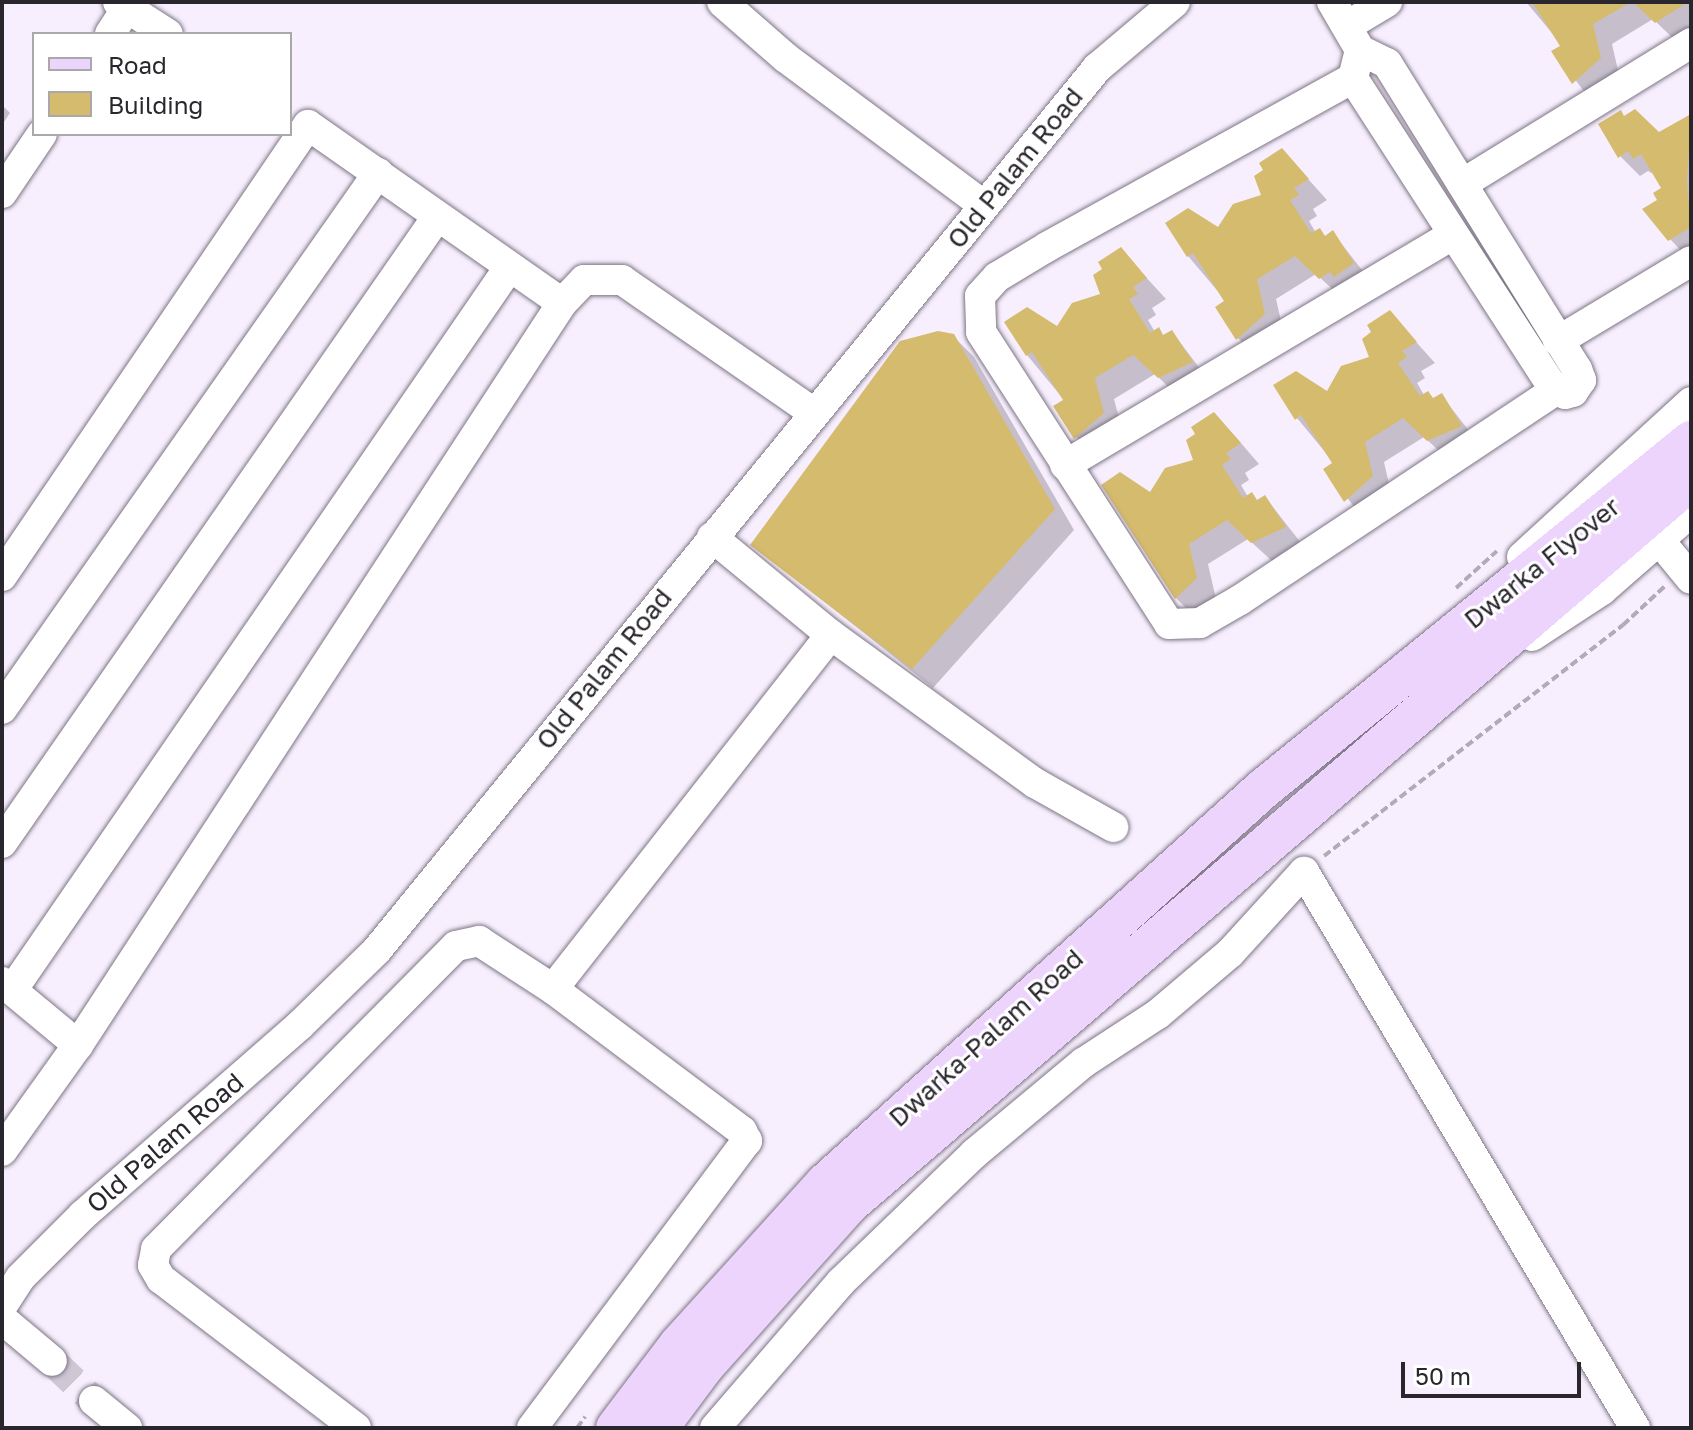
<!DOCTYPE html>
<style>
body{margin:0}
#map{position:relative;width:1693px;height:1430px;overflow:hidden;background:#f8effe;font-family:"Golos Text",sans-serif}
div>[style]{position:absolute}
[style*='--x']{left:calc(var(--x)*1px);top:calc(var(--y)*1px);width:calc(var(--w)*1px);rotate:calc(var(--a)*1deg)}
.shadow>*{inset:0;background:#0003}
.building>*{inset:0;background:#d5bb6d}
.minor-tunnel>*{height:30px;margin-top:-15px;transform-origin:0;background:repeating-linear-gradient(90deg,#cfc7d4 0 30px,transparent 0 45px)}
.path>*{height:4px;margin-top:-2px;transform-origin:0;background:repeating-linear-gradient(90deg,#b2aab7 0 8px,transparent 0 12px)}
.roads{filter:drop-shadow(0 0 2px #7e7585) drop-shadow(0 0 2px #7e7585)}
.minor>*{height:30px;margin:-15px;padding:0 15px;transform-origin:15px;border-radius:15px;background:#fff}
.major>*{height:40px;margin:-20px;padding:0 20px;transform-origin:20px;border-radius:20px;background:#edd4fd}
span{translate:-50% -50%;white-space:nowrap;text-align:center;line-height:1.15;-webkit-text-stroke:6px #fff;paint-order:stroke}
.street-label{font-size:26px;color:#2a262d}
.frame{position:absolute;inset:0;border:4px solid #2a262d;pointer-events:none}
.legend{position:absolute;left:32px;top:32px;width:260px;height:104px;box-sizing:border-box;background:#fff;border:2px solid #aaa8ab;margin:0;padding:10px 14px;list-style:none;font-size:24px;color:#2a262d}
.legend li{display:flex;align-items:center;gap:16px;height:40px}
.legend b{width:40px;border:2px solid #aaa8ab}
.scale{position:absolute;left:1401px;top:1362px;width:180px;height:36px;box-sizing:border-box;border:4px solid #2a262d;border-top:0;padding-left:10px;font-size:24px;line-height:28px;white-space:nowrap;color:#2a262d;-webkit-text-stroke:6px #fff;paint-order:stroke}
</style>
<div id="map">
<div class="shadow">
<div style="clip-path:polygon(1526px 2px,1691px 2px,1691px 36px,1677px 42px,1653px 19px,1612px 44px,1620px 79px,1593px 103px,1554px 52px,1563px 46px)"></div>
<div style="clip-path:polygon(2px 105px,10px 113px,2px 125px)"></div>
<div style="clip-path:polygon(1691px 116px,1691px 259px,1690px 260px,1670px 239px,1664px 189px,1657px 176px,1648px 171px,1640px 176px,1620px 156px,1625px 117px,1659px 135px)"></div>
<div style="clip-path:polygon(1282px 150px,1327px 200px,1313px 209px,1317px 216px,1309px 221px,1316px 233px,1326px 237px,1333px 233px,1373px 284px,1341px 297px,1316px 274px,1276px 299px,1284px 334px,1257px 358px,1238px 338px,1227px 302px,1188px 256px,1263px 196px,1266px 170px)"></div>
<div style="clip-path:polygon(1121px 250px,1166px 299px,1152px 308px,1156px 315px,1148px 320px,1155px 332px,1165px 336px,1172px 332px,1211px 383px,1179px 397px,1155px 374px,1114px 399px,1123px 433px,1096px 457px,1076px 437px,1065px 401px,1027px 355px,1102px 295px,1104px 269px)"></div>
<div style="clip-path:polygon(1390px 313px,1435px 363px,1421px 371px,1425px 378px,1417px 383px,1424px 395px,1434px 400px,1441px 395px,1481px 446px,1449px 460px,1424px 437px,1384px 462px,1392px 497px,1365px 521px,1326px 470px,1335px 464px,1297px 418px,1372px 359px)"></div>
<div style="clip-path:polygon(953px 336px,974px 357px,1074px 530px,933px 688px,752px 544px)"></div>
<div style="clip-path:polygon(1234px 435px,1259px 464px,1245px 473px,1249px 480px,1241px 485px,1248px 497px,1258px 501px,1265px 497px,1305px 548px,1273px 562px,1248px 539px,1208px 564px,1216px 599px,1196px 618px,1176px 598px,1104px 485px,1150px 495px)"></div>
</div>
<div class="building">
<div style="clip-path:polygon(1532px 2px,1631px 2px,1593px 24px,1601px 58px,1572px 84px,1551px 51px,1560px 46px)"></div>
<div style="clip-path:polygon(1633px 2px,1688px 2px,1655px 23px)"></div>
<div style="clip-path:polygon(1635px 109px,1659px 132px,1691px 114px,1687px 182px,1691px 227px,1668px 241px,1642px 209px,1657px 200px,1653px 193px,1661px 188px,1641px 154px,1633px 159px,1628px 151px,1618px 158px,1598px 124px,1621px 110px,1624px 116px)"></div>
<div style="clip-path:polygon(1282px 148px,1309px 179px,1294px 188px,1299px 195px,1290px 200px,1311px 233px,1320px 228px,1325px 236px,1333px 230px,1354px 263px,1334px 277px,1330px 272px,1319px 279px,1295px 256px,1257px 279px,1265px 314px,1236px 340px,1215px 307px,1224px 301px,1193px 253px,1187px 257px,1165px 223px,1188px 208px,1218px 227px,1233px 204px,1261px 195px,1254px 176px,1263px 170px,1259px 163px)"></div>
<div style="clip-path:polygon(1121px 247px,1147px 278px,1133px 287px,1138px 294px,1129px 299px,1150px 333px,1159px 327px,1163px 335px,1172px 330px,1193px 362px,1158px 378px,1133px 355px,1095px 378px,1104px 413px,1074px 439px,1053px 406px,1063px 400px,1032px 352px,1026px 356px,1004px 322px,1027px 307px,1057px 326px,1072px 303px,1100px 294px,1093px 275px,1102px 269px,1098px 262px)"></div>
<div style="clip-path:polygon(1390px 310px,1417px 342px,1402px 351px,1407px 357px,1398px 363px,1420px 396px,1428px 391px,1433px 398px,1442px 393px,1462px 426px,1427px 441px,1403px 418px,1365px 442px,1373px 476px,1344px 502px,1323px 469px,1332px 463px,1301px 415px,1295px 420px,1273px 385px,1296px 371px,1327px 391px,1341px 366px,1369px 357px,1362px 339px,1371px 332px,1367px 325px)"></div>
<div style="clip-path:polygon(938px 331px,954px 334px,1055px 509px,912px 669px,750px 545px,900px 341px)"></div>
<div style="clip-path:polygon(1214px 412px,1241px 443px,1226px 453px,1231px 459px,1222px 465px,1243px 498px,1252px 492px,1257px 500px,1265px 495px,1286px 527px,1251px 543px,1227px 520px,1189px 544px,1197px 578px,1175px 599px,1101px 485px,1120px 472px,1150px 492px,1165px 468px,1193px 460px,1186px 440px,1195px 434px,1191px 427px)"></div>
</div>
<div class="minor-tunnel">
<div style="--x:52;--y:1361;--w:58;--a:43.6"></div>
</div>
<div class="path">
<div style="--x:1456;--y:588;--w:55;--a:-42.1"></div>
<div style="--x:1324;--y:856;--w:378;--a:-37.7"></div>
<div style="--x:1623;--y:625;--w:57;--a:-42.9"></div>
<div style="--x:577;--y:1428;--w:14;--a:-54"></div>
</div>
<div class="roads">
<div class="minor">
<div style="--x:118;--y:2;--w:59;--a:32.6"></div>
<div style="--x:722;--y:2;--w:85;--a:41.2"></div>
<div style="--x:786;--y:58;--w:246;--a:36.7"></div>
<div style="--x:1332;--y:2;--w:56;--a:59.7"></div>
<div style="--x:1360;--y:50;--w:30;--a:26"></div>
<div style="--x:1387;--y:63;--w:360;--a:58.2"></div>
<div style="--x:1577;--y:369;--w:12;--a:70"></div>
<div style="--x:1581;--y:380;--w:14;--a:124"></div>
<div style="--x:1573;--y:392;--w:8;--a:166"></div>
<div style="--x:1565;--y:394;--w:19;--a:-144"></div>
<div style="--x:1550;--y:383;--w:363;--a:-122.9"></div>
<div style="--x:1353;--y:78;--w:29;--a:-76"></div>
<div style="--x:1347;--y:26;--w:47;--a:-31"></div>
<div style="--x:110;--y:34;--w:31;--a:-57"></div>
<div style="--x:1353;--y:78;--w:350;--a:151.1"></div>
<div style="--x:1047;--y:247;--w:58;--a:149"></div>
<div style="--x:997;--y:277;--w:25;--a:132"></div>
<div style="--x:980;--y:296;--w:36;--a:88"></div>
<div style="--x:981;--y:332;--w:347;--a:57.2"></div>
<div style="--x:1169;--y:624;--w:31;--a:-2"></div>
<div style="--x:1200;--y:623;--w:46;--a:-29.9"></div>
<div style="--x:1240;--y:600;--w:381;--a:-33.6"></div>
<div style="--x:1462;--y:184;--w:269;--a:-31.6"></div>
<div style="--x:2;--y:193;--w:71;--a:-55.9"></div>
<div style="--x:1558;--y:341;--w:155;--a:-31"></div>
<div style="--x:1065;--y:465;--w:451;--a:-30.7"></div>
<div style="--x:712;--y:537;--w:154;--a:39.5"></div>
<div style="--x:831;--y:635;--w:252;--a:36"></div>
<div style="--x:1035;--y:783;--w:90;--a:29.4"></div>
<div style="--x:1659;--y:540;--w:50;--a:50.6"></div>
<div style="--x:1522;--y:557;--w:229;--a:-42.5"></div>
<div style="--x:2;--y:576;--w:545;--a:-55.84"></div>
<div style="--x:308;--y:125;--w:310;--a:35"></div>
<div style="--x:1532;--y:636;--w:84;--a:-33.3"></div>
<div style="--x:1602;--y:590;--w:118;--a:-41.2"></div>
<div style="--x:2;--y:709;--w:655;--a:-54.95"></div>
<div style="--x:2;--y:843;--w:762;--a:-55.21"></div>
<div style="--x:2;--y:982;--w:99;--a:39.7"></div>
<div style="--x:78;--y:1045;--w:886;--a:-56.88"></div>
<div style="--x:562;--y:303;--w:32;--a:-46"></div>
<div style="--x:584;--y:280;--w:38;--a:0"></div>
<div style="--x:622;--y:280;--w:234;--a:34.7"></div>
<div style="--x:13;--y:989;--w:874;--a:-55.49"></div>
<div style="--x:2;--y:1151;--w:130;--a:-54.4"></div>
<div style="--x:2;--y:1306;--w:33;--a:-57"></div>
<div style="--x:20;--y:1278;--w:89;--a:-45"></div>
<div style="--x:83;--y:1215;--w:288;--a:-41.2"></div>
<div style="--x:300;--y:1025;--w:107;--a:-44.2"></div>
<div style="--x:377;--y:950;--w:1139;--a:-50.77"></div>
<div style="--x:1097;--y:68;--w:102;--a:-40.2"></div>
<div style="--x:2;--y:1319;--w:65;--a:40"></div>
<div style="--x:94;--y:1401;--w:43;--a:39.3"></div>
<div style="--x:356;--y:1428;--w:245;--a:-142.6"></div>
<div style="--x:161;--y:1279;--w:16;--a:-120"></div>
<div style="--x:153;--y:1265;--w:16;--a:-79"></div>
<div style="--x:156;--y:1249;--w:426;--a:-45.3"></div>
<div style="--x:456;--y:946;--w:24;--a:-12"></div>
<div style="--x:479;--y:941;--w:88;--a:33"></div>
<div style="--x:532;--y:1428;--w:359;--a:-53.2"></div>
<div style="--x:747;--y:1141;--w:11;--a:-117"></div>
<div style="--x:742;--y:1131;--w:236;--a:-143.1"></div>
<div style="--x:553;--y:989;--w:450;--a:-51.9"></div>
<div style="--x:715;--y:1428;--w:193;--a:-49.2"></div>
<div style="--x:841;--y:1282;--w:186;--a:-43.9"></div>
<div style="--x:975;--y:1153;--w:141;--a:-39.8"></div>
<div style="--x:1083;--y:1063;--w:90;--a:-33.2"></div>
<div style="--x:1158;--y:1014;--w:94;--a:-40.3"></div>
<div style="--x:1230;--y:953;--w:110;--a:-47.6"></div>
<div style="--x:1304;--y:872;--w:647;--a:59.23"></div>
</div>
<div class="major">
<div style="--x:616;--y:1428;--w:104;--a:-52.8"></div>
<div style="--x:679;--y:1345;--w:219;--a:-47.8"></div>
<div style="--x:826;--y:1183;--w:588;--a:-42.04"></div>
<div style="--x:1263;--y:789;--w:552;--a:-39.11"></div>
<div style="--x:658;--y:1428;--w:79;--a:-53.3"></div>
<div style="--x:705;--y:1365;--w:216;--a:-48.2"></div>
<div style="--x:849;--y:1204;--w:1110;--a:-40.69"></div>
</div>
</div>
<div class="street-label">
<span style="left:1015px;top:168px;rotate:-51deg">Old Palam Road</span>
<span style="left:1542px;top:563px;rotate:-39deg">Dwarka Flyover</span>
<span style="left:604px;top:669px;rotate:-51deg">Old Palam Road</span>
<span style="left:986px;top:1038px;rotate:-42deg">Dwarka-Palam Road</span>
<span style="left:165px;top:1143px;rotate:-41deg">Old Palam Road</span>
</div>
<div class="frame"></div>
<ul class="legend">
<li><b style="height:10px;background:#edd4fd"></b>Road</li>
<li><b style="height:22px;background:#d5bb6d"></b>Building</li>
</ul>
<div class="scale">50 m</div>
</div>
